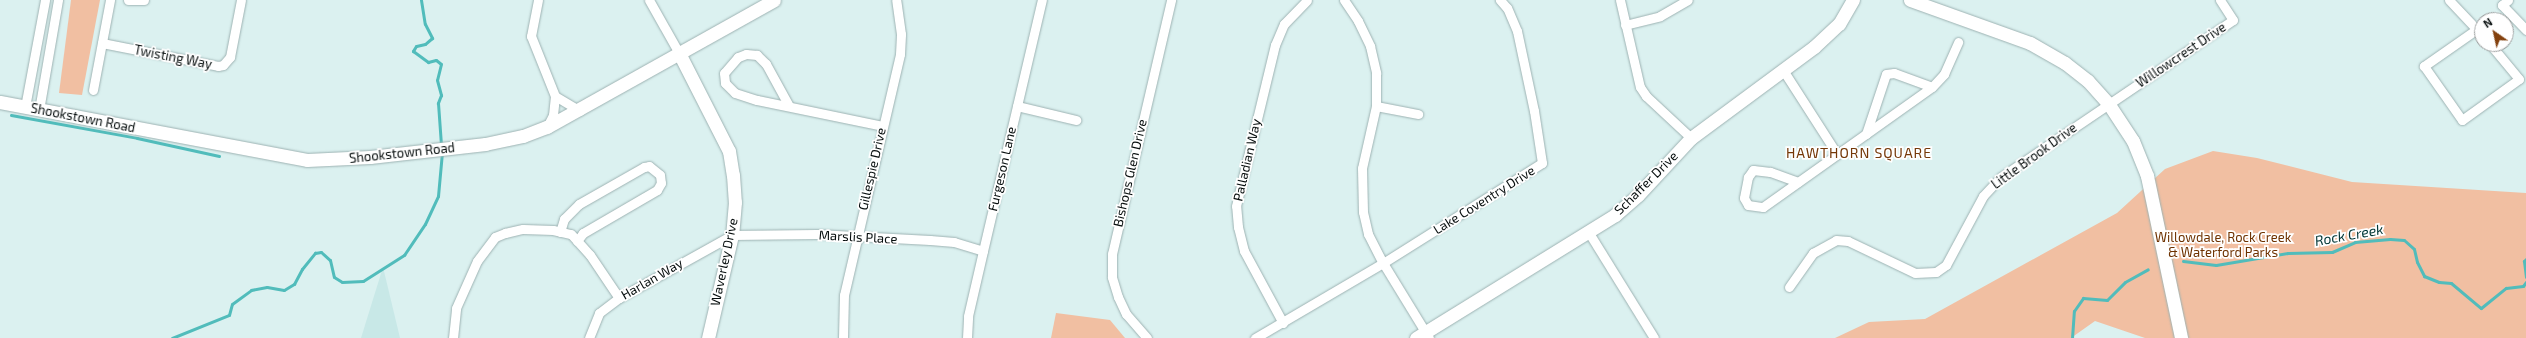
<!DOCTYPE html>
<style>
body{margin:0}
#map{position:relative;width:2526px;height:338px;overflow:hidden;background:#dbf1f0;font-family:"Exo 2",sans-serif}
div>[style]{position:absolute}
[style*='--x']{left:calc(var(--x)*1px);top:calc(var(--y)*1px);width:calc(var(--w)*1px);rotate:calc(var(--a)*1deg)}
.built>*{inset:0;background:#c8e8e7}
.green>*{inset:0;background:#f1bfa2}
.stream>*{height:3px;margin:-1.5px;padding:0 1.5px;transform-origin:1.5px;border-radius:1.5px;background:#51bcbb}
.roads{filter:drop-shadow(0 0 1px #9db2b2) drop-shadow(0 0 1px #9db2b2)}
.street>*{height:9px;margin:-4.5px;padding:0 4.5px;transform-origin:4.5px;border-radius:4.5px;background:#fff}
.secondary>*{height:13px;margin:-6.5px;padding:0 6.5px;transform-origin:6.5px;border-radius:6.5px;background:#fff}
span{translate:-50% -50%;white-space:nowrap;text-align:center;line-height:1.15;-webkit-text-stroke:3.5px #fff;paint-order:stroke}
.street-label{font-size:13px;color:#060d0d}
.park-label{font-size:13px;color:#6e3200}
.neighbourhood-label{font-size:14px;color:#743808;letter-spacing:1px}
.water-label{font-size:14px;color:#023736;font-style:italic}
.north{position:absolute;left:2474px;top:12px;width:40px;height:40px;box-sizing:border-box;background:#fff;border:1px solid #9b9e9e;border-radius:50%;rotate:326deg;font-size:11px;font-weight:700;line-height:16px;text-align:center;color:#060d0d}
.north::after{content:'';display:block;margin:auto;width:14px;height:18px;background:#83410e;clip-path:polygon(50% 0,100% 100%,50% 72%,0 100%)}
</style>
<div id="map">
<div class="built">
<div style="clip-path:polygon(383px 267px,400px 338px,361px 338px)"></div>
</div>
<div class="green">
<div style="clip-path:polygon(71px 0,100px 0,82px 95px,59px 93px)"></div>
<div style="clip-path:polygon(2213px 151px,2257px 158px,2352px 182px,2526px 193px,2526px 338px,2145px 338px,2095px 321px,2071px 338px,1835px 338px,1869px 322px,1925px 319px,2117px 213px,2165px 169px)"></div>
<div style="clip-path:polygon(1056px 313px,1110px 320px,1125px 338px,1051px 338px)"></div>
</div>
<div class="stream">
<div style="--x:421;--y:0;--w:24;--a:81"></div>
<div style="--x:425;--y:24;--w:16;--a:63"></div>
<div style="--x:432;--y:38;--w:9;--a:139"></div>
<div style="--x:425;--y:44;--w:9;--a:167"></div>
<div style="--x:416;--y:46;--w:6;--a:121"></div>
<div style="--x:413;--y:51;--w:19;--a:36"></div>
<div style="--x:428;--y:62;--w:8;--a:-14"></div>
<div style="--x:436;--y:60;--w:6;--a:39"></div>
<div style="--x:441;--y:64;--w:16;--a:104"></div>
<div style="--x:437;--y:80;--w:16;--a:75"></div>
<div style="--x:441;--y:95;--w:9;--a:111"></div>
<div style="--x:438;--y:103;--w:42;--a:85.9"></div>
<div style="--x:11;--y:115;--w:128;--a:10.3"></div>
<div style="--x:137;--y:138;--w:84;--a:12.4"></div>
<div style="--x:2526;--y:259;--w:3;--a:135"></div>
<div style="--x:2524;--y:261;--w:16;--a:83"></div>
<div style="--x:2183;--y:261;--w:33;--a:7"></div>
<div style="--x:2216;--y:265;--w:73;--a:-9.5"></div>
<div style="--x:2288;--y:253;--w:44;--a:-1.3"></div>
<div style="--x:2332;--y:252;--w:25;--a:-23"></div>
<div style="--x:2355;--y:242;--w:35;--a:-5"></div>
<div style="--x:2390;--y:239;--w:14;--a:4"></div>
<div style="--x:2404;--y:240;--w:13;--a:42"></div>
<div style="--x:2414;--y:249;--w:13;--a:77"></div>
<div style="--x:2417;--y:262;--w:16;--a:63"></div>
<div style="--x:2424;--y:276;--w:16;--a:22"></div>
<div style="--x:2439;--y:282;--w:12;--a:5"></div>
<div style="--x:2451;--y:283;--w:39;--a:40"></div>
<div style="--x:2481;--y:308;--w:32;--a:-39"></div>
<div style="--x:2506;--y:288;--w:17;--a:-7"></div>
<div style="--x:2523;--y:286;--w:5;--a:-53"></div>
<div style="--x:172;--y:338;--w:61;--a:-22"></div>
<div style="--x:229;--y:315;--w:11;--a:-75"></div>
<div style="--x:232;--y:304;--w:24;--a:-36"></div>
<div style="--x:251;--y:290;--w:16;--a:-11"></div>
<div style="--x:267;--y:287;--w:17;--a:10"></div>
<div style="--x:284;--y:290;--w:12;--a:-31"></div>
<div style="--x:294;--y:284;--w:17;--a:-62"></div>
<div style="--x:302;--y:269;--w:21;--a:-51"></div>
<div style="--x:315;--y:253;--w:6;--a:-9"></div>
<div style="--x:321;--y:252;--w:12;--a:42"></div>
<div style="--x:330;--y:260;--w:17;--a:77"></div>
<div style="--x:334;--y:277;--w:9;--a:32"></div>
<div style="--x:342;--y:282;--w:21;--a:-3"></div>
<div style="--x:363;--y:281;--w:49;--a:-32.4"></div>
<div style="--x:404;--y:255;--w:37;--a:-56"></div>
<div style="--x:425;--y:224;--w:31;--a:-65"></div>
<div style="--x:438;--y:196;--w:44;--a:-84.8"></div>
<div style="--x:2072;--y:338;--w:27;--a:-86"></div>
<div style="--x:2074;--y:311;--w:16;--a:-55"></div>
<div style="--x:2083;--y:298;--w:24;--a:5"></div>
<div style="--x:2107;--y:300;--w:25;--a:-45"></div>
<div style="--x:2125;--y:282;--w:26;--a:-29"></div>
</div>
<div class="roads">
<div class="street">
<div style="--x:128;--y:0;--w:16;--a:0"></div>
<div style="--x:538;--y:0;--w:37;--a:101"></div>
<div style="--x:531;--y:36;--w:65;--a:68.2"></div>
<div style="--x:555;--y:96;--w:19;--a:96"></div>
<div style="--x:553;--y:115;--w:13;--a:117"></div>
<div style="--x:649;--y:0;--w:63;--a:60.6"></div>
<div style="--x:1344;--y:0;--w:25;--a:56"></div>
<div style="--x:1358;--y:21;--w:28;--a:64"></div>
<div style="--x:1370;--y:46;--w:28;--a:77"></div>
<div style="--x:1376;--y:73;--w:33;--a:90"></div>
<div style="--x:1376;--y:106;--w:64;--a:102.7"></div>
<div style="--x:1362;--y:168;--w:44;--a:88.7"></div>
<div style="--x:1363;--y:212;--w:23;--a:77"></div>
<div style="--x:1368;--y:234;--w:33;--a:63"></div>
<div style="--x:1383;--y:263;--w:88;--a:58.5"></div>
<div style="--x:1620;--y:0;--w:89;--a:77.1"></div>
<div style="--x:1640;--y:87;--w:11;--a:56"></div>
<div style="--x:1646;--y:96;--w:62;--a:43"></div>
<div style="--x:2449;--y:0;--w:48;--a:46.7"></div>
<div style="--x:2508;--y:0;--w:8;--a:140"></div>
<div style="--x:2502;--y:5;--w:35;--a:46"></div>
<div style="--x:1625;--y:25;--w:36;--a:-14"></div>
<div style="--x:1660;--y:16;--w:32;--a:-30"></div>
<div style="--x:2477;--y:29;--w:65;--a:145.1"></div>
<div style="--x:2424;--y:66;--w:66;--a:54.9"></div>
<div style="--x:2462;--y:120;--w:70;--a:-35.7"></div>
<div style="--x:2519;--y:79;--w:45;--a:-129.6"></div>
<div style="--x:102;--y:43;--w:118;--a:11.2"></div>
<div style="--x:218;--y:66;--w:5;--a:-11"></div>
<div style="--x:223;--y:65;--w:11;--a:-49"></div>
<div style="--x:230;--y:57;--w:58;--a:-79.1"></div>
<div style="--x:1783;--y:70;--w:100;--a:57.3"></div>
<div style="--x:93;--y:90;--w:92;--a:-79.3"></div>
<div style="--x:555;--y:96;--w:29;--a:31"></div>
<div style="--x:789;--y:106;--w:48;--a:-118.7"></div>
<div style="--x:766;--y:64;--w:13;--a:-135"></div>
<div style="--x:757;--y:55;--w:11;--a:-175"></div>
<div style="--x:746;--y:54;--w:9;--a:159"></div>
<div style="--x:738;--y:57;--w:21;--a:131"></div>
<div style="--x:724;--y:73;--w:10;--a:84"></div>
<div style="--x:725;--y:83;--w:14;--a:45"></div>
<div style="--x:735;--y:93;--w:23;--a:18"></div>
<div style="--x:757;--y:100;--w:128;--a:11.7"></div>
<div style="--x:1017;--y:106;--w:61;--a:13.3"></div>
<div style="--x:1376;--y:106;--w:43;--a:10.8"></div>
<div style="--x:25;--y:107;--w:109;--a:-79.4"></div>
<div style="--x:39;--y:110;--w:112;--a:-80.2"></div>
<div style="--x:1866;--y:134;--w:63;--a:-71.6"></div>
<div style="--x:1886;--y:74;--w:8;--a:-7"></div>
<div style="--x:1894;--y:73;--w:40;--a:20.2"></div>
<div style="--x:1798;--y:182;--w:30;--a:-160"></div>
<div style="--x:1770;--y:172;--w:17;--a:-173"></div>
<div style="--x:1753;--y:170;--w:9;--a:126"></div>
<div style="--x:1748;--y:177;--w:21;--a:101"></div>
<div style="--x:1744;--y:198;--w:8;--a:60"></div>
<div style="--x:1748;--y:205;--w:15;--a:8"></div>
<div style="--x:1763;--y:207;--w:207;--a:-35.4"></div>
<div style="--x:1932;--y:87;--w:18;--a:-47"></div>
<div style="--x:1944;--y:74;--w:35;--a:-66"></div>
<div style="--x:560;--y:232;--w:14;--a:-73"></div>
<div style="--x:564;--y:219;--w:21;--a:-45"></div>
<div style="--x:579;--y:204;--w:75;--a:-29.6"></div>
<div style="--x:644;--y:167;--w:5;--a:-11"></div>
<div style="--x:649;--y:166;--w:14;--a:39"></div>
<div style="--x:660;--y:175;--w:8;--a:83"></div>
<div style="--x:661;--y:183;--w:8;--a:120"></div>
<div style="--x:657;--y:190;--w:86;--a:149.8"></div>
<div style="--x:583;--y:233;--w:10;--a:127"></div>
<div style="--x:1589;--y:233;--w:123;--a:58.2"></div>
<div style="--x:1789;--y:287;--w:42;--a:-54.8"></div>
<div style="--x:1813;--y:253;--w:26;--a:-29"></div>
<div style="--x:1836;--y:240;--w:12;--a:5"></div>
<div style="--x:1848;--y:241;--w:74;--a:25.5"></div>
<div style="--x:1915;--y:273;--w:21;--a:-3"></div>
<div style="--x:1936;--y:272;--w:12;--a:-35"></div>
<div style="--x:1946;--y:265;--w:78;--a:-61.8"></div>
<div style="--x:1983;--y:196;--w:26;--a:-47"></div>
<div style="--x:2001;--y:177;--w:280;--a:-34.1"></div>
<div style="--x:2233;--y:20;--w:24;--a:-123"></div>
<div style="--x:1283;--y:323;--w:82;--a:-118.4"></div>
<div style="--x:1244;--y:251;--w:25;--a:-104"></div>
<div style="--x:1238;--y:227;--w:21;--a:-95"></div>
<div style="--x:1236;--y:206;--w:166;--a:-76.4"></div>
<div style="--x:1275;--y:45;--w:23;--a:-67"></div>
<div style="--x:1284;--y:24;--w:33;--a:-46"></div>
<div style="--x:453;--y:338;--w:30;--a:-84"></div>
<div style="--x:456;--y:308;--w:51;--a:-65.9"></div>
<div style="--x:477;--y:261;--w:30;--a:-53"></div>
<div style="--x:495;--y:237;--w:11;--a:-22"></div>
<div style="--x:505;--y:233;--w:18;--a:-13"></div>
<div style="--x:523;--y:229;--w:30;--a:2"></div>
<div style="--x:553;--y:230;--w:18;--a:13"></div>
<div style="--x:571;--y:234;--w:28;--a:48"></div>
<div style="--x:590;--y:255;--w:52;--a:56"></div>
<div style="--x:589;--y:338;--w:27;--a:-68"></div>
<div style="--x:599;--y:313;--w:25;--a:-37"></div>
<div style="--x:619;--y:298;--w:129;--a:-29.1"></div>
<div style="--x:732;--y:235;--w:85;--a:-0.7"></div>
<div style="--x:817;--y:234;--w:113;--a:3"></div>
<div style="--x:930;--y:240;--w:24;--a:5"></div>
<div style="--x:954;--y:242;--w:30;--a:17"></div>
<div style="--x:843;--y:338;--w:43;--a:-88.7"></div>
<div style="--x:844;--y:295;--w:247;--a:-76.9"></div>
<div style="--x:900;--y:54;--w:20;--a:-87"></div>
<div style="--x:901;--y:34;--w:34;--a:-98"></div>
<div style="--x:967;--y:338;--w:22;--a:-87"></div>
<div style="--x:968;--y:316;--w:67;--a:-77"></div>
<div style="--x:983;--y:251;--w:258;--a:-76.8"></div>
<div style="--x:1147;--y:338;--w:32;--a:-131"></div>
<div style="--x:1126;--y:314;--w:19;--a:-115"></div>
<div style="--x:1118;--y:297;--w:21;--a:-107"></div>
<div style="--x:1112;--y:277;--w:23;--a:-90"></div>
<div style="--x:1112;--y:254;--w:261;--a:-76.9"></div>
<div style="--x:1255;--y:338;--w:148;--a:-30.4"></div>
<div style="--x:1383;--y:263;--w:188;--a:-32.2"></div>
<div style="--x:1542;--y:163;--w:53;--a:-98.7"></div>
<div style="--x:1534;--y:111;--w:82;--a:-102"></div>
<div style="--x:1517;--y:31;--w:25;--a:-113"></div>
<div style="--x:1507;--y:8;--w:11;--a:-131"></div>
</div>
<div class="secondary">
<div style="--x:1910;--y:0;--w:127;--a:19.7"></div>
<div style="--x:2030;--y:43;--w:40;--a:29.7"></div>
<div style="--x:2065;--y:63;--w:29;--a:38"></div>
<div style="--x:2088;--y:81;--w:30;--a:48"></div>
<div style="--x:2108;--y:103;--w:45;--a:56.7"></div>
<div style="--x:2133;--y:141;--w:38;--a:68"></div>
<div style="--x:2147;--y:176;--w:166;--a:78.1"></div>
<div style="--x:680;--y:55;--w:108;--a:63"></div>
<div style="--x:729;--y:151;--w:24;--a:81"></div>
<div style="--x:733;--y:175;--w:27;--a:86"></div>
<div style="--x:735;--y:202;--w:33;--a:95"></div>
<div style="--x:732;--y:235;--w:106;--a:103.1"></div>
<div style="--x:0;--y:102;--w:312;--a:10.7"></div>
<div style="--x:307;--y:160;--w:63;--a:-2.7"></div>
<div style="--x:370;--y:157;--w:116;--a:-6.4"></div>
<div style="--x:485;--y:144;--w:39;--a:-12"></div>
<div style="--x:523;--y:136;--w:26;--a:-21"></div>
<div style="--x:547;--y:127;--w:260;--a:-29.2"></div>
<div style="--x:1416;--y:338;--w:234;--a:-31.7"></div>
<div style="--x:1615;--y:215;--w:30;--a:-41"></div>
<div style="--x:1638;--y:195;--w:78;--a:-47.1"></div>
<div style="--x:1691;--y:138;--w:153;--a:-36.5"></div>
<div style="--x:1814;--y:47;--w:34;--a:-43"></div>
<div style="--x:1839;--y:24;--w:28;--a:-60"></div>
</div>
</div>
<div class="street-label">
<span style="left:2181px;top:55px;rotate:-34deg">Willowcrest Drive</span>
<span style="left:173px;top:57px;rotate:11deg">Twisting Way</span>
<span style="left:83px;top:118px;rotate:11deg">Shookstown Road</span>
<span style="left:402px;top:153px;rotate:-6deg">Shookstown Road</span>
<span style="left:2034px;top:156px;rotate:-36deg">Little Brook Drive</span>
<span style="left:1247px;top:160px;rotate:-77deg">Palladian Way</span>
<span style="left:872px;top:169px;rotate:-77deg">Gillespie Drive</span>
<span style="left:1002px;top:169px;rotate:-77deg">Furgeson Lane</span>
<span style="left:1130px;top:173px;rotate:-77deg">Bishops Glen Drive</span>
<span style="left:1646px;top:183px;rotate:-45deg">Schaffer Drive</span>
<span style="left:1484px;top:200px;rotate:-32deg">Lake Coventry Drive</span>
<span style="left:858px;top:237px;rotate:3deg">Marslis Place</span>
<span style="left:724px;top:262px;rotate:-78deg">Waverley Drive</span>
<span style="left:652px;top:279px;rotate:-30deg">Harlan Way</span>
</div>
<div class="park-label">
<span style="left:2223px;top:245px">Willowdale, Rock Creek<br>&amp; Waterford Parks</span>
</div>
<div class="neighbourhood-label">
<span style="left:1859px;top:153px">HAWTHORN SQUARE</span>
</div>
<div class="water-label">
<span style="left:2349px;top:235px;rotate:-10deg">Rock Creek</span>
</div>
<div class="north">N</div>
</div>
